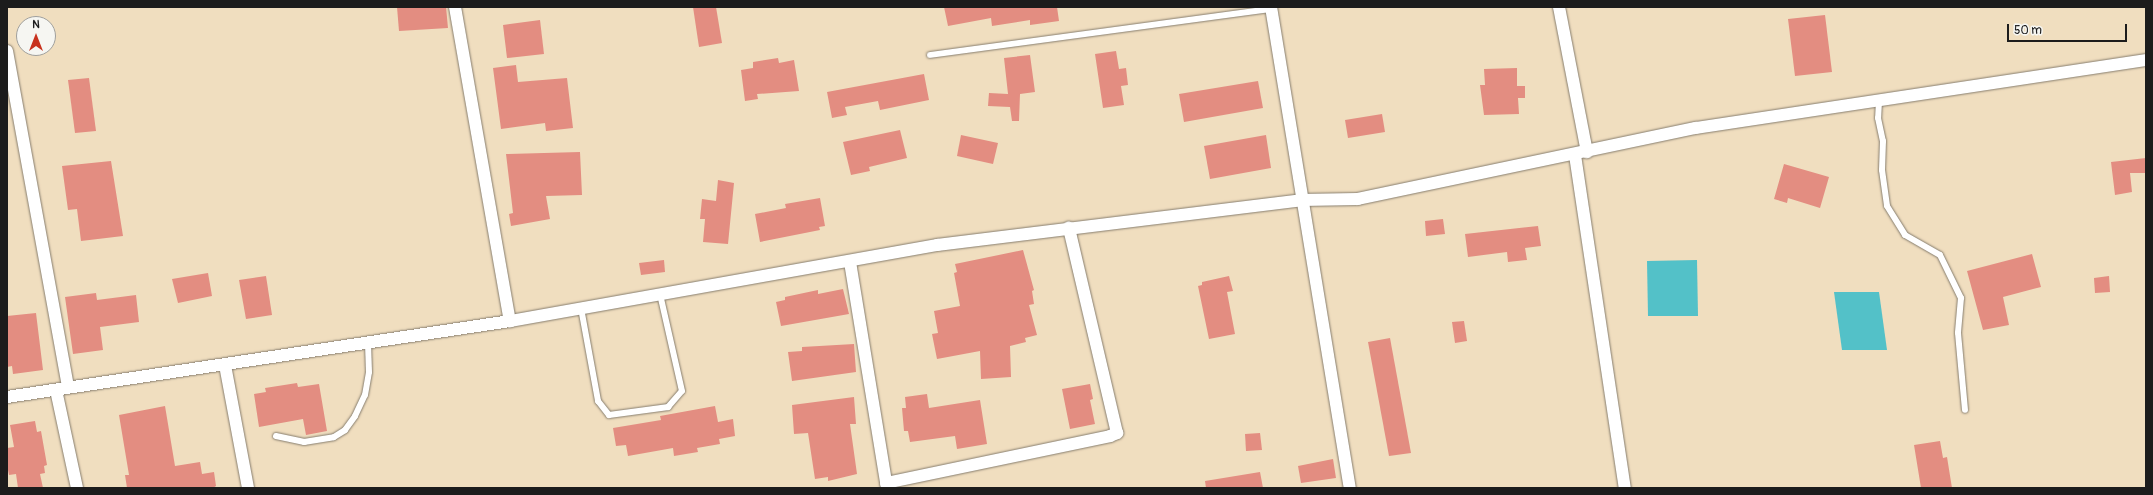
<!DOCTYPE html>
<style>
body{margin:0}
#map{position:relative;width:2153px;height:495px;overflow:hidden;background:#f0debf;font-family:Pangolin,sans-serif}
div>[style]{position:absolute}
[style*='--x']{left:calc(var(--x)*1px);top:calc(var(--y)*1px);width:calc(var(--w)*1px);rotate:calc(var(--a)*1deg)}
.water>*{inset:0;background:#53c1c8}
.building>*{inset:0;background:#e38d81}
.roads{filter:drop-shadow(0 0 1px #867d6e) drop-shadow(0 0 1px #867d6e)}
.lane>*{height:6px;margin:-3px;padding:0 3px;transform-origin:3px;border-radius:3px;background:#fff}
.street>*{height:12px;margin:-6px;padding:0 6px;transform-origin:6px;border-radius:6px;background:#fff}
span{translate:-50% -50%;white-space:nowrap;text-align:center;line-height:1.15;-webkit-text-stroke:3px #f6f6f2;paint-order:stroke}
.frame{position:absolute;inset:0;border:8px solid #1c1c1c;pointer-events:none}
.north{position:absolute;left:16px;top:16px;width:40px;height:40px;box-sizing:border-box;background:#f6f6f2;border:1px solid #9f9f9c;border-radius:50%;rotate:0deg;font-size:11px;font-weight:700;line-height:16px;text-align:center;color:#1c1c1c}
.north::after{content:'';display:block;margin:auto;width:14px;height:18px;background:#c8321e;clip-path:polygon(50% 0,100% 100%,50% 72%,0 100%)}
.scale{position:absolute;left:2007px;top:24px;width:120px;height:18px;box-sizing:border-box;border:2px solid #1c1c1c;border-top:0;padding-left:5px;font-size:12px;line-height:14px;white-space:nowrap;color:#1c1c1c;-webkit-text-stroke:3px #f6f6f2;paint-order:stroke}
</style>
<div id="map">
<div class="water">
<div style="clip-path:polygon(1697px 260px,1698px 316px,1648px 316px,1647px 261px)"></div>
<div style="clip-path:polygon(1834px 292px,1879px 292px,1887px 350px,1842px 350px)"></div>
</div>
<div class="building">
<div style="clip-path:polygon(397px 7px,446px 7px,448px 28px,399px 31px)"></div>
<div style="clip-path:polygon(693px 7px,716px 7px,722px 43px,699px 47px)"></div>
<div style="clip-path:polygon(944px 7px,1057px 7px,1059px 21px,1030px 25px,1030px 20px,992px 26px,991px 18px,948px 26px)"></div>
<div style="clip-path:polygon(1825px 15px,1832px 72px,1795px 76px,1788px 19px)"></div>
<div style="clip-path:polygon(540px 20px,544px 54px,507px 58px,503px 25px)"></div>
<div style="clip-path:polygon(1116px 51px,1119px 69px,1126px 68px,1128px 85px,1121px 86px,1124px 105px,1103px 108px,1095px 54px)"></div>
<div style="clip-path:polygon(1030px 55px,1035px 92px,1020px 94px,1019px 121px,1012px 121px,1010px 107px,988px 106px,989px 93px,1008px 94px,1004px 58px)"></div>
<div style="clip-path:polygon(778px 58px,779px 63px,794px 60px,799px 91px,757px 94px,758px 99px,745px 101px,741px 70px,753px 68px,753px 62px)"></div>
<div style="clip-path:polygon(516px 65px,518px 82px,567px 78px,573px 128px,546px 131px,545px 123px,501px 129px,493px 68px)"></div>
<div style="clip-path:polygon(1517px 68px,1517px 86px,1525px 86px,1525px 98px,1518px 98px,1519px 114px,1484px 115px,1480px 85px,1485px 85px,1484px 69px)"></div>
<div style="clip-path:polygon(924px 74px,929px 100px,880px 110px,878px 101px,845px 107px,847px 115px,832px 118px,827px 92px)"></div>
<div style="clip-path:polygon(89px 78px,96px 131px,75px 133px,68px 80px)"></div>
<div style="clip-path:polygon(1258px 81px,1263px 108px,1184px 122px,1179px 94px)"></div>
<div style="clip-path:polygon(1382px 114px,1385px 132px,1348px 138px,1345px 120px)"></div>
<div style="clip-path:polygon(900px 130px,907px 158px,869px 167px,870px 171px,851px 175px,843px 142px)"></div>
<div style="clip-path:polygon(961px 135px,998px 143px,993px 164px,957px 156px)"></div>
<div style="clip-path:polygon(1266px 135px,1271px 168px,1210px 179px,1204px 146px)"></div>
<div style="clip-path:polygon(580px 152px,582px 195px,546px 196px,550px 219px,511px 226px,509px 214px,513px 213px,506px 154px)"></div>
<div style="clip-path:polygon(2146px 158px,2146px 173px,2130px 173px,2132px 192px,2115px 195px,2111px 162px)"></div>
<div style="clip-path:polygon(111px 161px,123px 236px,81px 241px,77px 209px,68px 210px,62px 166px)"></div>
<div style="clip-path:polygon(1784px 164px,1829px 177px,1820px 208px,1788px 198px,1787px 203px,1774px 199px)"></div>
<div style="clip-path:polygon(718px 180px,734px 183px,728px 244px,703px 242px,705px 219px,700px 219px,702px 199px,716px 201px)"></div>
<div style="clip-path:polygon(820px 198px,825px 226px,819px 227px,820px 230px,760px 242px,755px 214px,786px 208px,785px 204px)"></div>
<div style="clip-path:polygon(1443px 219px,1445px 234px,1426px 236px,1425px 221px)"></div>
<div style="clip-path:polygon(1538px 226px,1541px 246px,1525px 248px,1527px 260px,1508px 262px,1507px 252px,1468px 257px,1465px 234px)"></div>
<div style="clip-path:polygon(1023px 250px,1034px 290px,1032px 291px,1034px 304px,1029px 305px,1037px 335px,1025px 338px,1026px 342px,1010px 346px,1011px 377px,981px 379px,980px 351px,937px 359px,932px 334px,938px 333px,934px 311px,960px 306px,954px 273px,957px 272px,955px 264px)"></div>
<div style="clip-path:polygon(2032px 254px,2041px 287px,2003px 297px,2009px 325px,1983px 330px,1967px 271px)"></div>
<div style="clip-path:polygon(664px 260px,665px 272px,641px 275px,639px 263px)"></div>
<div style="clip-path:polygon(208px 273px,212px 296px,178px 303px,172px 279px)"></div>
<div style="clip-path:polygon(266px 276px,272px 315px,246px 319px,239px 280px)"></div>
<div style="clip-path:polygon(1229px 276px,1233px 291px,1227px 292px,1235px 334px,1209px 339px,1198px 286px,1202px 285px,1202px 282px)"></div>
<div style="clip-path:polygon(2109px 276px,2110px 292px,2095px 293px,2094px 278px)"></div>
<div style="clip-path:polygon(843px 289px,849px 314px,781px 326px,776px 302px,785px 300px,785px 297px,818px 290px,818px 294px)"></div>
<div style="clip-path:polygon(96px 293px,97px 300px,136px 295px,139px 322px,100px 327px,103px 350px,73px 354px,65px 297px)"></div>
<div style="clip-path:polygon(36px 313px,43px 370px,13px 374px,12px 366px,7px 367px,7px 316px)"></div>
<div style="clip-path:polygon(1464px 321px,1467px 341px,1455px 343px,1452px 322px)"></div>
<div style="clip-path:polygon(1390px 338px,1411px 453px,1389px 456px,1368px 342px)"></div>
<div style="clip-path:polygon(854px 344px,856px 372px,792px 381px,788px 352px,802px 351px,802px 347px)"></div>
<div style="clip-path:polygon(297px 383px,298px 387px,319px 384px,327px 431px,306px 435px,303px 419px,259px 427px,254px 394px,266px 392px,265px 388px)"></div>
<div style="clip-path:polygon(1090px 384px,1093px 399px,1090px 400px,1095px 424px,1070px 429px,1062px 389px)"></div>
<div style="clip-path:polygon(927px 394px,929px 408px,980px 400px,987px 444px,957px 449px,955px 436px,910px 442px,908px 431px,904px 431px,902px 408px,906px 408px,905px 397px)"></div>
<div style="clip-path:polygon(854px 397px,856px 424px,850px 424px,857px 474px,828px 481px,828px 477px,815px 479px,808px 433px,794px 434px,792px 405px)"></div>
<div style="clip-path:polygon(165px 406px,175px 466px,200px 462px,202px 474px,214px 472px,216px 486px,213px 488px,127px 488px,125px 475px,129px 475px,119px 415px)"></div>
<div style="clip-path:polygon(715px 406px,718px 422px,733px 419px,735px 436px,719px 439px,720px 444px,697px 448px,698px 452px,674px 456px,673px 448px,628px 456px,626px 445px,616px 446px,613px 428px,661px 420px,660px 416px)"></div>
<div style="clip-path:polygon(35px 421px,37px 432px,41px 431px,47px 465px,44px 466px,45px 473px,40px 474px,43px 488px,18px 488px,16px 474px,9px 475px,7px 465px,7px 448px,14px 447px,10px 425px)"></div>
<div style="clip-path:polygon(1260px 433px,1262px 450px,1246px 451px,1245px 434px)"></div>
<div style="clip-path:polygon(1940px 441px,1943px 458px,1947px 457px,1952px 488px,1921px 488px,1914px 445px)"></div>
<div style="clip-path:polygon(1333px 459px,1336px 478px,1301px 483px,1298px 466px)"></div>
<div style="clip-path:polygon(1260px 472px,1263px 488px,1206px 488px,1205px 481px)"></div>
</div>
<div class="roads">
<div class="lane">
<div style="--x:930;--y:55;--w:344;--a:-7.7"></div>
<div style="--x:1879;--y:101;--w:17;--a:93"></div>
<div style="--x:1878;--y:118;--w:24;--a:78"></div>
<div style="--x:1883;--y:141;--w:29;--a:92"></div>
<div style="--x:1882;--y:170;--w:36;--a:82"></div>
<div style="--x:1887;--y:206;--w:34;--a:58"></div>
<div style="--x:1905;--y:235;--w:40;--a:29.7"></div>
<div style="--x:1940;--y:255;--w:48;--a:64"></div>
<div style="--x:1961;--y:298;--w:35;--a:95"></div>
<div style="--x:1958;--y:333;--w:77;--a:84.8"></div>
<div style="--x:581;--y:308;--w:95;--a:79.6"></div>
<div style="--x:598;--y:401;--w:18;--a:52"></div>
<div style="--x:609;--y:415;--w:60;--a:-7.7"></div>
<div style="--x:668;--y:407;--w:21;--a:-49"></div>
<div style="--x:682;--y:391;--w:99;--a:-102.8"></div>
<div style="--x:276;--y:436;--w:29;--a:12"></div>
<div style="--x:304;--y:442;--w:30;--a:-9"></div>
<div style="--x:334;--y:437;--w:13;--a:-32"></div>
<div style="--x:345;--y:430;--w:17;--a:-54"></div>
<div style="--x:355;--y:416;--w:23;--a:-65"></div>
<div style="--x:365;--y:395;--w:23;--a:-80"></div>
<div style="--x:369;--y:372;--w:29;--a:-92"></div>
</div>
<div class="street">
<div style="--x:455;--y:7;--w:319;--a:80.1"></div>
<div style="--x:1271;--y:7;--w:487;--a:80.7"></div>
<div style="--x:1559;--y:7;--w:148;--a:79.1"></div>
<div style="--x:7;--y:51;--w:342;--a:79.7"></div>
<div style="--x:1575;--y:155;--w:337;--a:81.5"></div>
<div style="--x:850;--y:262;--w:229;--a:80.7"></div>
<div style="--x:225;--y:365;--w:125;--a:79.4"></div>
<div style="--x:56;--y:390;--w:100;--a:77.9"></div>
<div style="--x:7;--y:397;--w:509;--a:-8.59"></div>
<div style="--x:510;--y:321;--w:434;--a:-10.1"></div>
<div style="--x:937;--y:245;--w:367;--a:-7"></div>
<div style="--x:1301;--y:200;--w:57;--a:-1"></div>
<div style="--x:1358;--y:199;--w:345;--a:-11.9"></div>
<div style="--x:1696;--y:128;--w:455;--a:-8.6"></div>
<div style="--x:886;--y:483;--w:229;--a:-11.8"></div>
<div style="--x:1110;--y:436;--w:8;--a:-23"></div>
<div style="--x:1117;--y:433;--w:211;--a:-103.2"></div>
</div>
</div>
<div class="frame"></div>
<div class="north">N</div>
<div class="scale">50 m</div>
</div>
